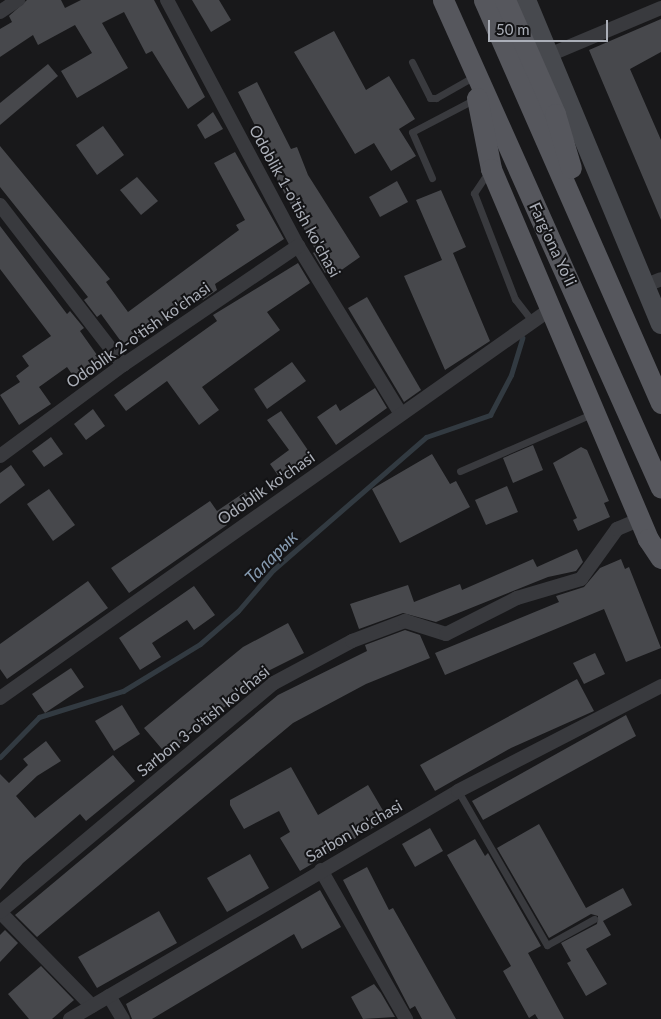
<!DOCTYPE html>
<meta charset="utf-8">
<style>
body{margin:0}
#map{position:relative;width:661px;height:1019px;overflow:hidden;background:#18181a;font-family:Lato,sans-serif}
div>[style]{position:absolute}
[style*='--x']{left:calc(var(--x)*1px);top:calc(var(--y)*1px);width:calc(var(--w)*1px);rotate:calc(var(--a)*1deg)}
.stream>*{height:5px;margin:-2.5px;padding:0 2.5px;transform-origin:2.5px;border-radius:2.5px;background:#323a41}
.building>*{inset:0;background:#47484c}
.lane>*{height:7px;margin:-3.5px;padding:0 3.5px;transform-origin:3.5px;border-radius:3.5px;background:#393a3e}
.street>*{height:14px;margin:-7px;padding:0 7px;transform-origin:7px;border-radius:7px;background:#393a3e}
.secondary>*{height:20px;margin:-10px;padding:0 10px;transform-origin:10px;border-radius:10px;background:#47494e}
.primary>*{height:21px;margin:-10.5px;padding:0 10.5px;transform-origin:10.5px;border-radius:10.5px;background:#56575d}
span{translate:-50% -50%;white-space:nowrap;text-align:center;line-height:1.15;-webkit-text-stroke:4px #131315;paint-order:stroke}
.street-label{font-size:16px;color:#abafb8}
.water-label{font-size:18px;color:#869aaf;font-style:italic}
.scale{position:absolute;left:488px;top:20px;width:120px;height:22px;box-sizing:border-box;border:2px solid #abafb8;border-top:0;padding-left:6px;font-size:15px;line-height:18px;white-space:nowrap;color:#abafb8;-webkit-text-stroke:4px #131315;paint-order:stroke}
</style>
<div id="map">
<div class="stream">
<div style="--x:0;--y:757;--w:56;--a:-45.7"></div>
<div style="--x:39;--y:717;--w:88;--a:-17.2"></div>
<div style="--x:123;--y:691;--w:90;--a:-31.4"></div>
<div style="--x:200;--y:644;--w:50;--a:-41"></div>
<div style="--x:238;--y:611;--w:54;--a:-49.5"></div>
<div style="--x:273;--y:570;--w:203;--a:-41"></div>
<div style="--x:426;--y:437;--w:68;--a:-19"></div>
<div style="--x:490;--y:415;--w:45;--a:-62.3"></div>
<div style="--x:511;--y:375;--w:39;--a:-73"></div>
</div>
<div class="building">
<div style="clip-path:polygon(27px 0,61px 0,65px 8px,81px 0,154px 0,205px 97px,188px 109px,152px 51px,146px 54px,124px 12px,102px 23px,128px 68px,77px 98px,61px 71px,92px 53px,75px 25px,38px 45px,33px 35px,0 57px,0 29px,12px 22px,9px 16px)"></div>
<div style="clip-path:polygon(192px 0,219px 0,231px 20px,211px 32px)"></div>
<div style="clip-path:polygon(661px 19px,661px 52px,630px 69px,661px 140px,661px 220px,589px 50px)"></div>
<div style="clip-path:polygon(334px 31px,366px 90px,389px 76px,415px 119px,399px 129px,416px 156px,391px 171px,374px 143px,355px 154px,294px 52px)"></div>
<div style="clip-path:polygon(48px 64px,58px 76px,0 125px,0 103px)"></div>
<div style="clip-path:polygon(257px 82px,291px 149px,297px 147px,308px 175px,360px 257px,333px 276px,329px 270px,325px 273px,313px 253px,316px 251px,267px 161px,272px 159px,238px 92px)"></div>
<div style="clip-path:polygon(213px 112px,223px 129px,205px 139px,197px 125px)"></div>
<div style="clip-path:polygon(103px 126px,124px 155px,97px 175px,76px 145px)"></div>
<div style="clip-path:polygon(0 146px,110px 279px,106px 282px,128px 312px,239px 230px,236px 225px,245px 220px,214px 163px,235px 152px,284px 239px,215px 284px,217px 290px,203px 300px,199px 295px,125px 347px,101px 314px,97px 317px,84px 300px,88px 297px,0 187px)"></div>
<div style="clip-path:polygon(137px 177px,158px 201px,141px 215px,120px 190px)"></div>
<div style="clip-path:polygon(397px 181px,408px 202px,380px 217px,369px 197px)"></div>
<div style="clip-path:polygon(441px 190px,466px 247px,453px 253px,490px 341px,445px 370px,404px 276px,442px 260px,416px 200px)"></div>
<div style="clip-path:polygon(0 226px,67px 314px,70px 311px,84px 328px,80px 331px,102px 362px,76px 380px,67px 367px,39px 387px,51px 404px,19px 425px,0 395px,20px 382px,16px 376px,29px 366px,22px 356px,51px 336px,0 269px)"></div>
<div style="clip-path:polygon(298px 263px,310px 283px,267px 312px,280px 330px,202px 387px,219px 410px,199px 425px,167px 381px,126px 411px,114px 395px,217px 321px,213px 315px)"></div>
<div style="clip-path:polygon(367px 297px,421px 390px,404px 402px,348px 308px)"></div>
<div style="clip-path:polygon(292px 362px,306px 381px,267px 409px,254px 389px)"></div>
<div style="clip-path:polygon(375px 388px,387px 408px,336px 445px,317px 417px,336px 404px,340px 411px)"></div>
<div style="clip-path:polygon(93px 409px,105px 426px,86px 440px,74px 424px)"></div>
<div style="clip-path:polygon(281px 411px,314px 459px,282px 481px,270px 464px,289px 450px,267px 420px)"></div>
<div style="clip-path:polygon(51px 437px,63px 454px,44px 467px,32px 451px)"></div>
<div style="clip-path:polygon(533px 445px,543px 470px,513px 483px,503px 458px)"></div>
<div style="clip-path:polygon(581px 447px,587px 450px,609px 501px,604px 503px,610px 517px,578px 531px,573px 520px,577px 518px,553px 463px)"></div>
<div style="clip-path:polygon(432px 454px,450px 484px,456px 481px,470px 507px,400px 543px,372px 489px)"></div>
<div style="clip-path:polygon(11px 465px,25px 485px,0 504px,0 473px)"></div>
<div style="clip-path:polygon(507px 486px,518px 512px,486px 525px,475px 500px)"></div>
<div style="clip-path:polygon(49px 489px,75px 525px,53px 541px,27px 504px)"></div>
<div style="clip-path:polygon(245px 492px,252px 503px,225px 522px,227px 525px,129px 593px,111px 568px,210px 501px,217px 511px)"></div>
<div style="clip-path:polygon(577px 549px,583px 562px,576px 571px,548px 577px,436px 622px,403px 613px,359px 629px,350px 604px,408px 585px,414px 602px,460px 584px,462px 590px,533px 559px,537px 567px)"></div>
<div style="clip-path:polygon(621px 559px,625px 569px,629px 567px,661px 648px,626px 662px,604px 609px,445px 675px,435px 653px,559px 602px,556px 596px,584px 587px,600px 568px)"></div>
<div style="clip-path:polygon(88px 581px,108px 608px,7px 679px,0 669px,0 644px)"></div>
<div style="clip-path:polygon(194px 586px,215px 615px,194px 630px,187px 620px,152px 643px,161px 657px,140px 670px,119px 638px)"></div>
<div style="clip-path:polygon(288px 623px,304px 653px,268px 671px,167px 755px,144px 728px,243px 647px)"></div>
<div style="clip-path:polygon(405px 630px,420px 635px,430px 658px,366px 684px,293px 723px,37px 937px,15px 915px,278px 695px,367px 651px,365px 645px)"></div>
<div style="clip-path:polygon(595px 653px,605px 674px,584px 684px,573px 663px)"></div>
<div style="clip-path:polygon(71px 668px,84px 687px,45px 713px,32px 694px)"></div>
<div style="clip-path:polygon(577px 679px,594px 711px,511px 748px,435px 791px,420px 765px)"></div>
<div style="clip-path:polygon(122px 705px,140px 734px,114px 751px,95px 721px)"></div>
<div style="clip-path:polygon(626px 715px,636px 736px,483px 820px,472px 801px)"></div>
<div style="clip-path:polygon(46px 741px,61px 761px,37px 776px,16px 796px,35px 818px,113px 755px,135px 781px,86px 821px,80px 814px,23px 863px,0 890px,0 774px,9px 783px,28px 765px,23px 759px)"></div>
<div style="clip-path:polygon(291px 767px,318px 815px,368px 785px,388px 819px,300px 871px,280px 838px,290px 832px,279px 811px,244px 829px,230px 805px,230px 800px)"></div>
<div style="clip-path:polygon(539px 824px,586px 908px,623px 888px,632px 905px,603px 921px,611px 935px,586px 949px,607px 984px,586px 996px,567px 963px,571px 961px,561px 943px,597px 924px,598px 916px,591px 914px,549px 938px,497px 848px)"></div>
<div style="clip-path:polygon(430px 828px,443px 851px,415px 867px,402px 844px)"></div>
<div style="clip-path:polygon(475px 839px,485px 856px,488px 853px,541px 946px,528px 953px,564px 1019px,538px 1019px,535px 1014px,529px 1018px,503px 971px,511px 966px,447px 855px)"></div>
<div style="clip-path:polygon(250px 854px,269px 888px,227px 912px,207px 878px)"></div>
<div style="clip-path:polygon(367px 867px,389px 910px,393px 908px,456px 1019px,422px 1019px,415px 1006px,410px 1009px,343px 880px)"></div>
<div style="clip-path:polygon(320px 890px,341px 927px,302px 949px,294px 934px,152px 1019px,132px 1019px,126px 1004px)"></div>
<div style="clip-path:polygon(159px 911px,177px 943px,97px 988px,78px 957px)"></div>
<div style="clip-path:polygon(5px 930px,18px 943px,0 962px,0 935px)"></div>
<div style="clip-path:polygon(41px 966px,74px 1000px,52px 1019px,29px 1019px,8px 994px)"></div>
<div style="clip-path:polygon(374px 984px,381px 993px,395px 1017px,363px 1019px,351px 997px)"></div>
</div>
<div class="lane">
<div style="--x:412;--y:62;--w:40;--a:63.4"></div>
<div style="--x:430;--y:98;--w:6;--a:0"></div>
<div style="--x:436;--y:98;--w:43;--a:-29.6"></div>
<div style="--x:489;--y:171;--w:27;--a:124"></div>
<div style="--x:474;--y:193;--w:114;--a:68.9"></div>
<div style="--x:515;--y:299;--w:29;--a:52"></div>
<div style="--x:432;--y:178;--w:50;--a:-113.5"></div>
<div style="--x:412;--y:132;--w:71;--a:-27.6"></div>
<div style="--x:460;--y:471;--w:144;--a:-23.4"></div>
<div style="--x:458;--y:791;--w:178;--a:60"></div>
<div style="--x:547;--y:945;--w:54;--a:-29"></div>
</div>
<div class="street">
<div style="--x:167;--y:0;--w:279;--a:62"></div>
<div style="--x:298;--y:246;--w:197;--a:58.5"></div>
<div style="--x:0;--y:12;--w:22;--a:-34"></div>
<div style="--x:549;--y:55;--w:121;--a:-22.8"></div>
<div style="--x:0;--y:205;--w:202;--a:52.4"></div>
<div style="--x:644;--y:286;--w:18;--a:-22"></div>
<div style="--x:0;--y:456;--w:153;--a:-36.5"></div>
<div style="--x:123;--y:365;--w:212;--a:-34.2"></div>
<div style="--x:0;--y:698;--w:676;--a:-35.24"></div>
<div style="--x:321;--y:870;--w:172;--a:60.3"></div>
<div style="--x:109;--y:996;--w:27;--a:59"></div>
<div style="--x:92;--y:1006;--w:132;--a:-134.4"></div>
<div style="--x:0;--y:912;--w:357;--a:-39.9"></div>
<div style="--x:274;--y:683;--w:89;--a:-28.3"></div>
<div style="--x:352;--y:641;--w:57;--a:-20.7"></div>
<div style="--x:405;--y:621;--w:43;--a:17.6"></div>
<div style="--x:446;--y:634;--w:80;--a:-26.9"></div>
<div style="--x:517;--y:598;--w:67;--a:-16.5"></div>
<div style="--x:581;--y:579;--w:62;--a:-54.2"></div>
<div style="--x:617;--y:529;--w:25;--a:-23"></div>
<div style="--x:70;--y:1019;--w:450;--a:-30.4"></div>
<div style="--x:458;--y:791;--w:229;--a:-27.3"></div>
</div>
<div class="secondary">
<div style="--x:526;--y:0;--w:351;--a:67.4"></div>
</div>
<div class="primary">
<div style="--x:443;--y:0;--w:534;--a:65.93"></div>
<div style="--x:484;--y:0;--w:440;--a:66.3"></div>
<div style="--x:505;--y:0;--w:124;--a:66.3"></div>
<div style="--x:555;--y:114;--w:56;--a:73.5"></div>
<div style="--x:477;--y:98;--w:72;--a:78.8"></div>
<div style="--x:491;--y:169;--w:402;--a:67"></div>
<div style="--x:648;--y:539;--w:23;--a:56"></div>
</div>
<div class="street-label">
<span style="left:295px;top:201px;rotate:61deg">Odoblik 1-o'tish ko'chasi</span>
<span style="left:553px;top:244px;rotate:65deg">Farg'ona Yo'li</span>
<span style="left:138px;top:335px;rotate:-35deg">Odoblik 2-o'tish ko'chasi</span>
<span style="left:266px;top:488px;rotate:-35deg">Odoblik ko'chasi</span>
<span style="left:203px;top:721px;rotate:-39deg">Sarbon 3-o'tish ko'chasi</span>
<span style="left:354px;top:831px;rotate:-30deg">Sarbon ko'chasi</span>
</div>
<div class="water-label">
<span style="left:271px;top:557px;rotate:-45deg">Таларык</span>
</div>
<div class="scale">50 m</div>
</div>
